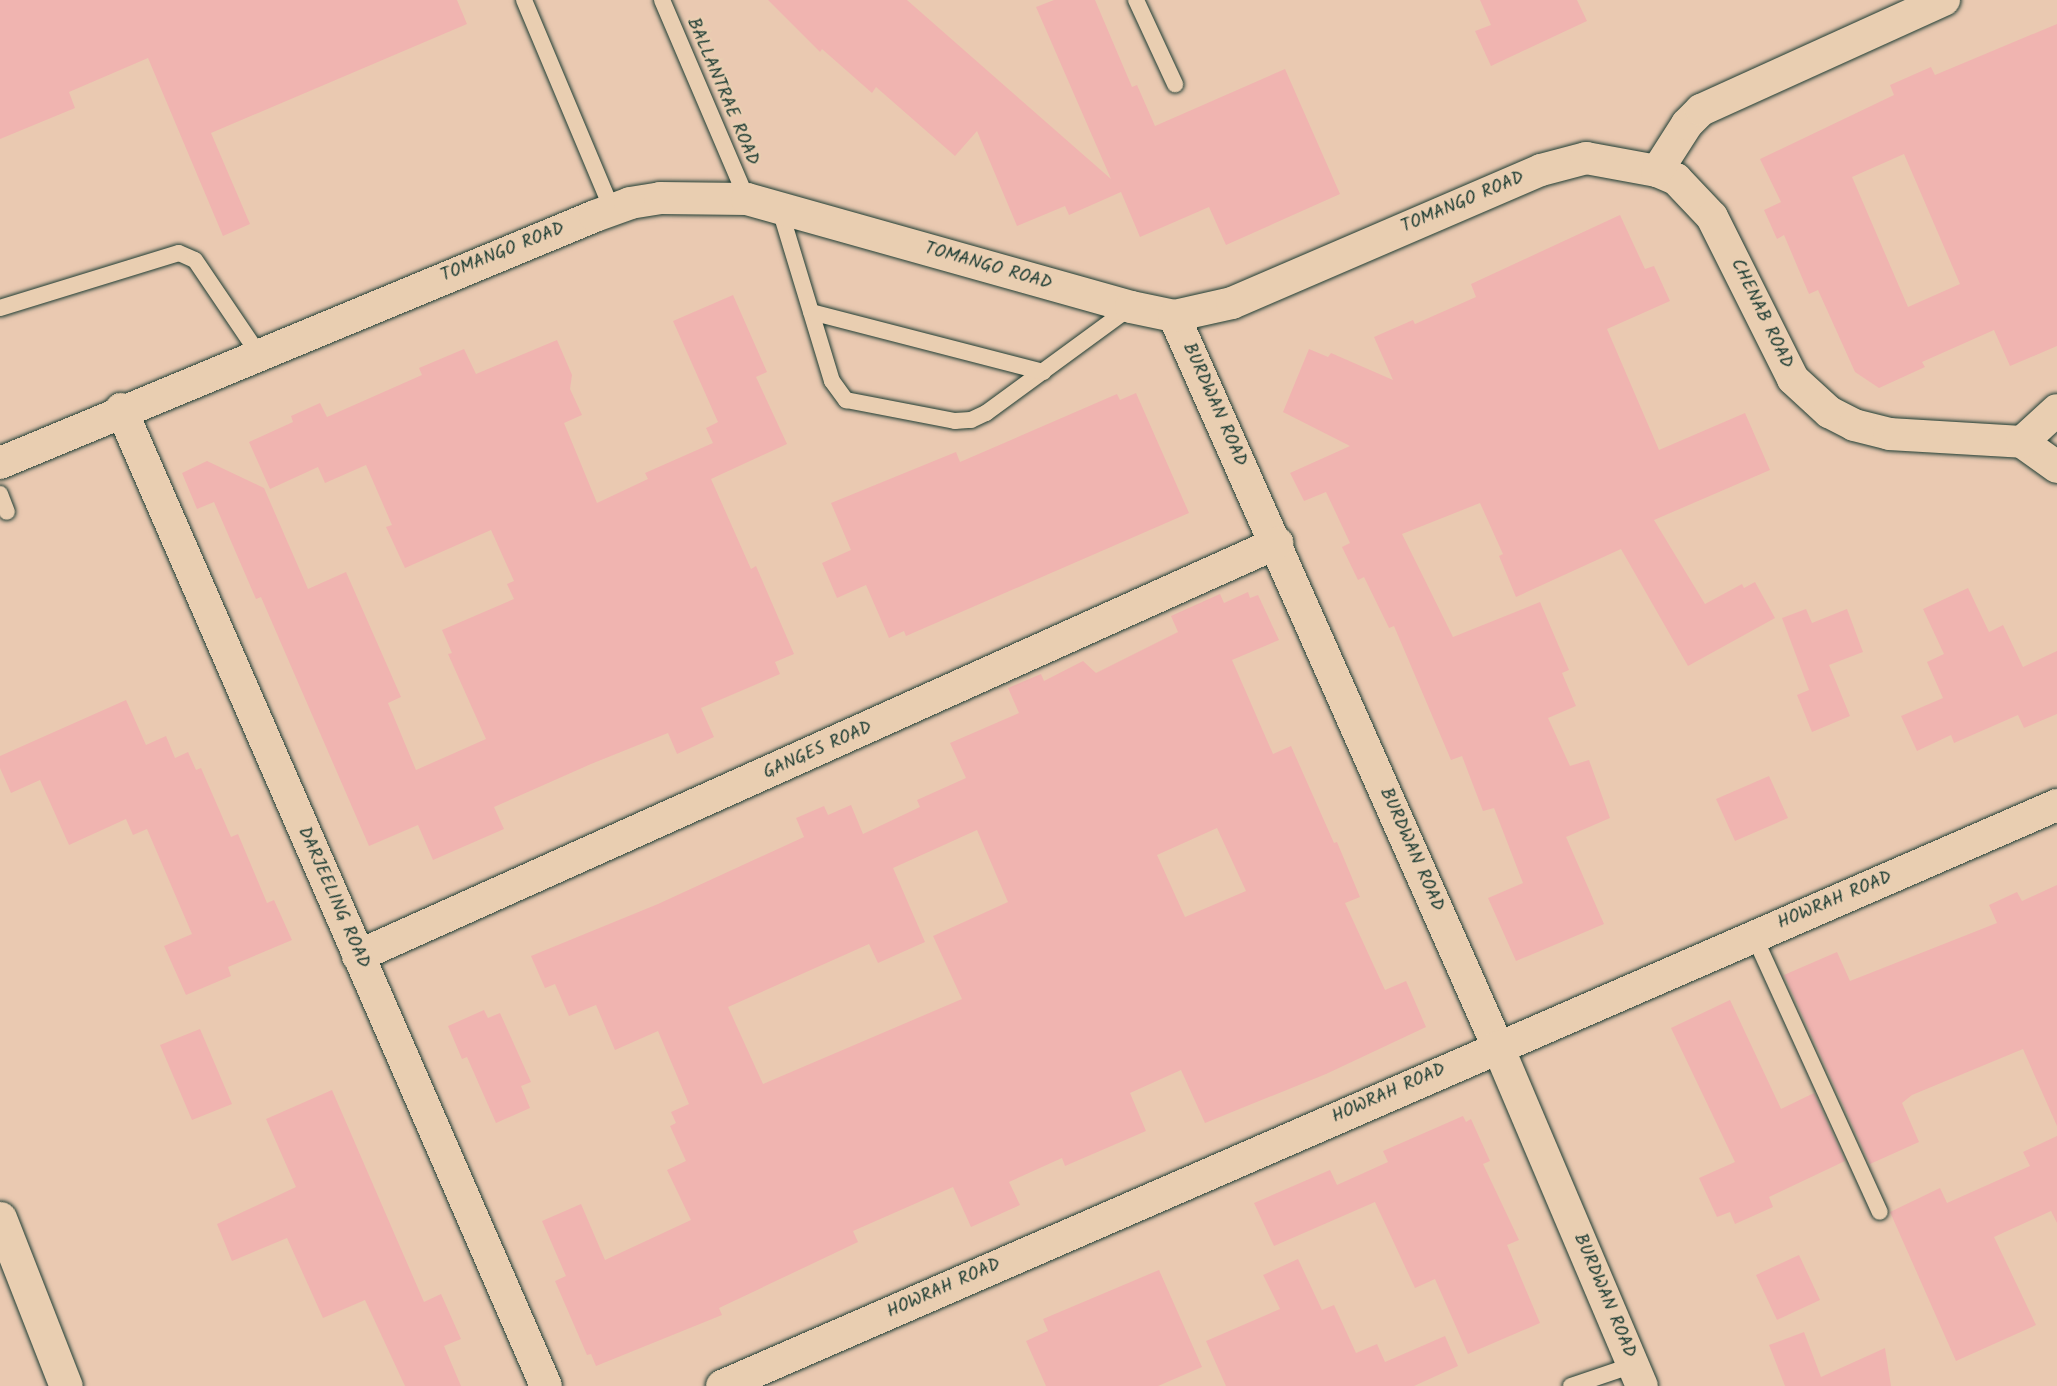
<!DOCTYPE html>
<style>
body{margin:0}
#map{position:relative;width:2057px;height:1386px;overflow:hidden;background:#eac9b1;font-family:Kalam,sans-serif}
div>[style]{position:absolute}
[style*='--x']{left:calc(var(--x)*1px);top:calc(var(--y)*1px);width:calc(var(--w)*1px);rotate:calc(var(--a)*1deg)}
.building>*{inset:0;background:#f0b4b0}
.roads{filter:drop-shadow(0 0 2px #1f3d34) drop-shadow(0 0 2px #1f3d34)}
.service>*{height:16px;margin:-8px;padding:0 8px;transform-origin:8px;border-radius:8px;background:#e9ceb1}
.minor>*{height:32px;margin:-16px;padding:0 16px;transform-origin:16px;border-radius:16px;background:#e9ceb1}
.tertiary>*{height:33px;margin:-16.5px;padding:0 16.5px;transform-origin:16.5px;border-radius:16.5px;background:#e9ceb1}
span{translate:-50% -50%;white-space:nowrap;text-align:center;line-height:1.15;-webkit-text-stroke:4.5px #e9ceb1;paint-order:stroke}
.street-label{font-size:18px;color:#1f3d34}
</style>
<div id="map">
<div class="building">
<div style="clip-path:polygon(0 0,457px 0,467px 24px,211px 133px,250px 224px,223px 236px,148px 58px,69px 92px,75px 108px,0 139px)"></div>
<div style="clip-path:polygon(768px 0,907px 0,1111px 179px,1036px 7px,1054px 0,1095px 0,1132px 87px,1137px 85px,1155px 126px,1285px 69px,1340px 194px,1226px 245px,1209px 207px,1140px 237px,1121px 192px,1069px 215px,1065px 206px,1017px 226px,977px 131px,955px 156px,876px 87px,872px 93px,822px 49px,820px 52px)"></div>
<div style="clip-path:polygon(1480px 0,1577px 0,1587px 21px,1491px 66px,1475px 31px,1491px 25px)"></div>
<div style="clip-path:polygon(evenodd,2057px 24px,2057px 346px,2010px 366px,1994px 330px,1922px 362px,1925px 367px,1879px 388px,1855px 372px,1818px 290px,1809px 294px,1784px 235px,1777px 239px,1764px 210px,1781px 202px,1760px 159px,1894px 95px,1890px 85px,1931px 67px,1935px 75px,2057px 24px,1904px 154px,1960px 284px,1908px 307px,1852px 177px,1904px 154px)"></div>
<div style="clip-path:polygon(1620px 215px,1645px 269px,1654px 266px,1670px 301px,1607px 329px,1659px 450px,1745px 413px,1770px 470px,1654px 520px,1705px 604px,1742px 584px,1744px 588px,1755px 582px,1775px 618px,1688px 666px,1621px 549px,1516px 597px,1499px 556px,1503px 554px,1480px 503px,1402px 534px,1453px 637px,1540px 602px,1569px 670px,1562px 673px,1576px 706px,1548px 718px,1570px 766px,1589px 760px,1610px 818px,1566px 837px,1604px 924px,1516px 961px,1488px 898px,1523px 883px,1494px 808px,1483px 811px,1462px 756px,1451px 760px,1394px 626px,1389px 628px,1364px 577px,1358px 580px,1342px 547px,1350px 543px,1326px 492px,1304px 501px,1290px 473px,1350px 446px,1283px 412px,1309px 349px,1328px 357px,1331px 353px,1393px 380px,1374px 337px,1413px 320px,1415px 324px,1476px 297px,1471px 284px)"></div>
<div style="clip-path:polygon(733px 295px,767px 372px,756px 377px,787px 444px,711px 479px,751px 569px,756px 566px,794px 654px,775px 662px,780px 674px,701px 708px,714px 737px,677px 754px,668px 733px,591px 764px,494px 807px,504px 829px,433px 860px,418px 825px,369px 846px,261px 597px,256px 599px,214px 502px,197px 509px,182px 473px,207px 461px,264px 488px,308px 589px,346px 572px,401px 697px,388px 703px,416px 770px,486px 739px,448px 654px,452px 653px,442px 630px,514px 599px,507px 584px,514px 581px,491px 530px,405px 568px,386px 527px,392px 525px,366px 465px,325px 483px,318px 467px,270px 489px,249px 442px,293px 422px,291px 416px,320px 403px,327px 417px,422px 375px,419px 368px,464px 349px,476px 374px,557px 340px,572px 375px,570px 389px,582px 415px,564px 423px,597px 503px,648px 479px,645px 473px,713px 443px,706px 428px,718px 422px,673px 321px)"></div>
<div style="clip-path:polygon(1136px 393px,1189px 513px,906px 636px,904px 631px,889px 638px,866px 585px,837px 598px,822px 563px,851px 550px,831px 503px,956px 452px,960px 462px,1117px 394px,1120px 400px)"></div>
<div style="clip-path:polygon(1968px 588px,1989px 632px,2003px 625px,2023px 667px,2057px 651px,2057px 714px,2024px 728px,2018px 715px,1954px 743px,1951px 735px,1917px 751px,1901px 716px,1943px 698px,1927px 662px,1944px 654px,1923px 609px)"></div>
<div style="clip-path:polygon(evenodd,1248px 592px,1250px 598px,1258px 595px,1279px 640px,1232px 660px,1273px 754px,1291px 746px,1334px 843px,1337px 842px,1360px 897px,1345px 903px,1385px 990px,1406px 981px,1426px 1027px,1326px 1074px,1205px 1123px,1181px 1070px,1130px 1093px,1146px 1131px,1065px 1166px,1062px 1158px,1009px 1182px,1020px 1205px,971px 1227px,953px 1187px,853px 1231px,858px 1242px,719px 1308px,722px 1315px,596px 1366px,591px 1354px,587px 1355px,555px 1281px,566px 1276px,542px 1221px,581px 1204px,605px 1260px,691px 1220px,667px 1170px,686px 1161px,670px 1126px,676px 1123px,671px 1112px,689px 1104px,658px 1031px,615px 1050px,596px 1005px,569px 1016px,555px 984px,545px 988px,531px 956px,658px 904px,804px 837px,796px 818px,824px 806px,828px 815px,851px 805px,863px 834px,920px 807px,917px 800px,966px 778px,950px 743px,1019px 713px,1008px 688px,1041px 674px,1044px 681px,1083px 661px,1096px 673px,1178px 632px,1171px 616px,1220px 594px,1224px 603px,1248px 592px,1217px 828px,1246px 891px,1185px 917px,1157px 855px,1217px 828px,1248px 592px,977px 830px,1008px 902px,933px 936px,962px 999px,763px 1084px,728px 1007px,869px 944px,878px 963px,925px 942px,893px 868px,977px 830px)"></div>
<div style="clip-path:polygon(1806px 609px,1812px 623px,1847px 609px,1863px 652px,1829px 665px,1850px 716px,1812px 732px,1797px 695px,1809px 690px,1782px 618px)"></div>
<div style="clip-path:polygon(126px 700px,146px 745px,166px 736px,175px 758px,188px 752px,196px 770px,201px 768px,231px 837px,238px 834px,267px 903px,274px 900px,292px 940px,228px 967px,231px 976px,186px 995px,164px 946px,192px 934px,147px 829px,133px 835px,126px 819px,69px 845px,40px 780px,11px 793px,0 768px,0 756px)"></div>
<div style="clip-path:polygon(1769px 776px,1788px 818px,1735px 841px,1716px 799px)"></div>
<div style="clip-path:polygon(2057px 885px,2057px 1126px,2023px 1049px,1912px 1095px,1902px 1103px,1919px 1142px,1870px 1164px,1784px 975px,1837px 952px,1850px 981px,1997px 923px,1989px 905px,2017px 892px,2022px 901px)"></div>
<div style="clip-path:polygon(1730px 1000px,1781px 1109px,1814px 1093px,1845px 1161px,1769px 1197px,1773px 1207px,1735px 1224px,1730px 1212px,1717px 1217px,1699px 1178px,1735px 1162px,1671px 1028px)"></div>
<div style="clip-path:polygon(484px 1010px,488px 1018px,500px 1013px,531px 1082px,521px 1086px,530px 1108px,496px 1123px,467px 1057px,462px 1059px,448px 1026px)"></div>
<div style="clip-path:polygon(200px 1029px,232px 1104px,192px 1120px,160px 1045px)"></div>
<div style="clip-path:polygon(332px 1090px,424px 1302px,441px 1294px,461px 1339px,444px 1346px,461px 1386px,405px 1386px,365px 1300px,323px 1318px,287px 1238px,232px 1261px,217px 1224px,296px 1187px,266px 1119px)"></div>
<div style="clip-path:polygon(1463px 1116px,1466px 1122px,1471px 1119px,1490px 1161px,1483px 1164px,1519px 1240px,1507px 1245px,1540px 1323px,1468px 1354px,1435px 1279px,1415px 1288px,1375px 1202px,1274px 1246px,1254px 1203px,1330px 1170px,1337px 1185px,1388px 1162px,1383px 1151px)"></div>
<div style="clip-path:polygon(2057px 1136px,2057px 1223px,2051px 1211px,1994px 1237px,2036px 1325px,1956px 1361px,1890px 1212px,1940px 1188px,1947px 1203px,2030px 1166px,2023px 1152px)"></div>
<div style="clip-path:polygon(1799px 1255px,1820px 1300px,1777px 1320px,1756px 1275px)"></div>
<div style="clip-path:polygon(1298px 1259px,1322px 1310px,1334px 1305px,1356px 1353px,1377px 1344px,1385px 1362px,1445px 1336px,1458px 1366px,1414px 1386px,1226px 1386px,1206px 1341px,1280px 1309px,1263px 1275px)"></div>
<div style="clip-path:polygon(1159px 1270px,1202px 1367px,1158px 1386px,1046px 1386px,1026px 1341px,1048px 1331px,1043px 1319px)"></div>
<div style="clip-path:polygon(1804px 1332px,1821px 1377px,1885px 1348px,1891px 1386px,1785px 1386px,1769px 1345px)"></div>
</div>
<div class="roads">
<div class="service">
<div style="--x:524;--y:0;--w:227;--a:67.2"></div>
<div style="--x:662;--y:0;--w:216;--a:66.9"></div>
<div style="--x:1136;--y:0;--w:93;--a:65.1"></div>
<div style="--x:780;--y:210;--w:179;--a:73.1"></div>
<div style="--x:832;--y:381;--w:24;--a:54"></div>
<div style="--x:846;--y:400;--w:111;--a:10.9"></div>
<div style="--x:955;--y:421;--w:16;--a:-4"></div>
<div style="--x:971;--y:420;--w:17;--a:-25"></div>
<div style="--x:986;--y:413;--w:180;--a:-36.2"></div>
<div style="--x:0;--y:308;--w:187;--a:-17.1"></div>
<div style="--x:179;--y:253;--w:17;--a:24"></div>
<div style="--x:195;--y:260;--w:112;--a:55.9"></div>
<div style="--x:811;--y:312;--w:240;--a:14.5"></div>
<div style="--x:0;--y:494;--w:19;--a:69"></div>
<div style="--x:1754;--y:936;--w:303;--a:65.5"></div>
<div style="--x:1571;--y:1386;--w:65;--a:-18.7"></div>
</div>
<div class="minor">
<div style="--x:1657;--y:171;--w:21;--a:23"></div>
<div style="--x:1676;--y:179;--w:52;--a:46.5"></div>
<div style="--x:1712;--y:217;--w:181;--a:63.4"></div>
<div style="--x:1793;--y:379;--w:49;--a:42.5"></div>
<div style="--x:1829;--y:412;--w:28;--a:27"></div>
<div style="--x:1854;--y:425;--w:36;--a:14"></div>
<div style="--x:1889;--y:434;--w:133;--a:3.4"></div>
<div style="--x:2022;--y:442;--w:43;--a:35.5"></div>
<div style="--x:1174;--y:316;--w:800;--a:66.1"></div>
<div style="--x:1498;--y:1047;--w:368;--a:67"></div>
<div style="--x:121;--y:409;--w:1065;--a:66.49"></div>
<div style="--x:2022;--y:442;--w:47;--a:-42.4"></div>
<div style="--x:0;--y:463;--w:644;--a:-22.54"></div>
<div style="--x:595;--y:216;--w:37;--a:-20"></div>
<div style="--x:630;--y:203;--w:30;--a:-9"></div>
<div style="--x:660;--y:198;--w:87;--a:0.7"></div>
<div style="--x:747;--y:199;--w:399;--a:15.7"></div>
<div style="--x:1131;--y:307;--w:44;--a:11.8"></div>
<div style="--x:1174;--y:316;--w:59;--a:-12.6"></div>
<div style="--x:1232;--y:303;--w:336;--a:-23.3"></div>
<div style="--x:1541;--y:170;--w:47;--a:-14.9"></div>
<div style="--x:1586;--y:158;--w:72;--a:10.4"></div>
<div style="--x:1657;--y:171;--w:56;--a:-57.4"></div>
<div style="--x:1687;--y:124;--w:20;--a:-45"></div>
<div style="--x:1701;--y:110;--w:267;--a:-24.4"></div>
<div style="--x:358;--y:956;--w:1008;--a:-24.2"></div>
<div style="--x:722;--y:1386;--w:1456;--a:-23.52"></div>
</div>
<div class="tertiary">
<div style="--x:0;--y:1218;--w:180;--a:68.6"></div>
</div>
</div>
<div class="street-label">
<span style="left:722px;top:92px;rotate:67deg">BALLANTRAE ROAD</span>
<span style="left:1463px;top:203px;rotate:-23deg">TOMANGO ROAD</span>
<span style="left:503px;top:253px;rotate:-22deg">TOMANGO ROAD</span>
<span style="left:988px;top:267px;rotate:16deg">TOMANGO ROAD</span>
<span style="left:1761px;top:314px;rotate:64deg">CHENAB ROAD</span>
<span style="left:1214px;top:405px;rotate:66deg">BURDWAN ROAD</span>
<span style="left:818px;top:751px;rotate:-24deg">GANGES ROAD</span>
<span style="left:1411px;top:850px;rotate:66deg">BURDWAN ROAD</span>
<span style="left:333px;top:898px;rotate:66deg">DARJEELING ROAD</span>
<span style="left:1835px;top:901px;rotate:-23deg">HOWRAH ROAD</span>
<span style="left:1389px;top:1094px;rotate:-24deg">HOWRAH ROAD</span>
<span style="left:944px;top:1289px;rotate:-24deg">HOWRAH ROAD</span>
<span style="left:1604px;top:1296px;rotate:67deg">BURDWAN ROAD</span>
</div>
</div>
